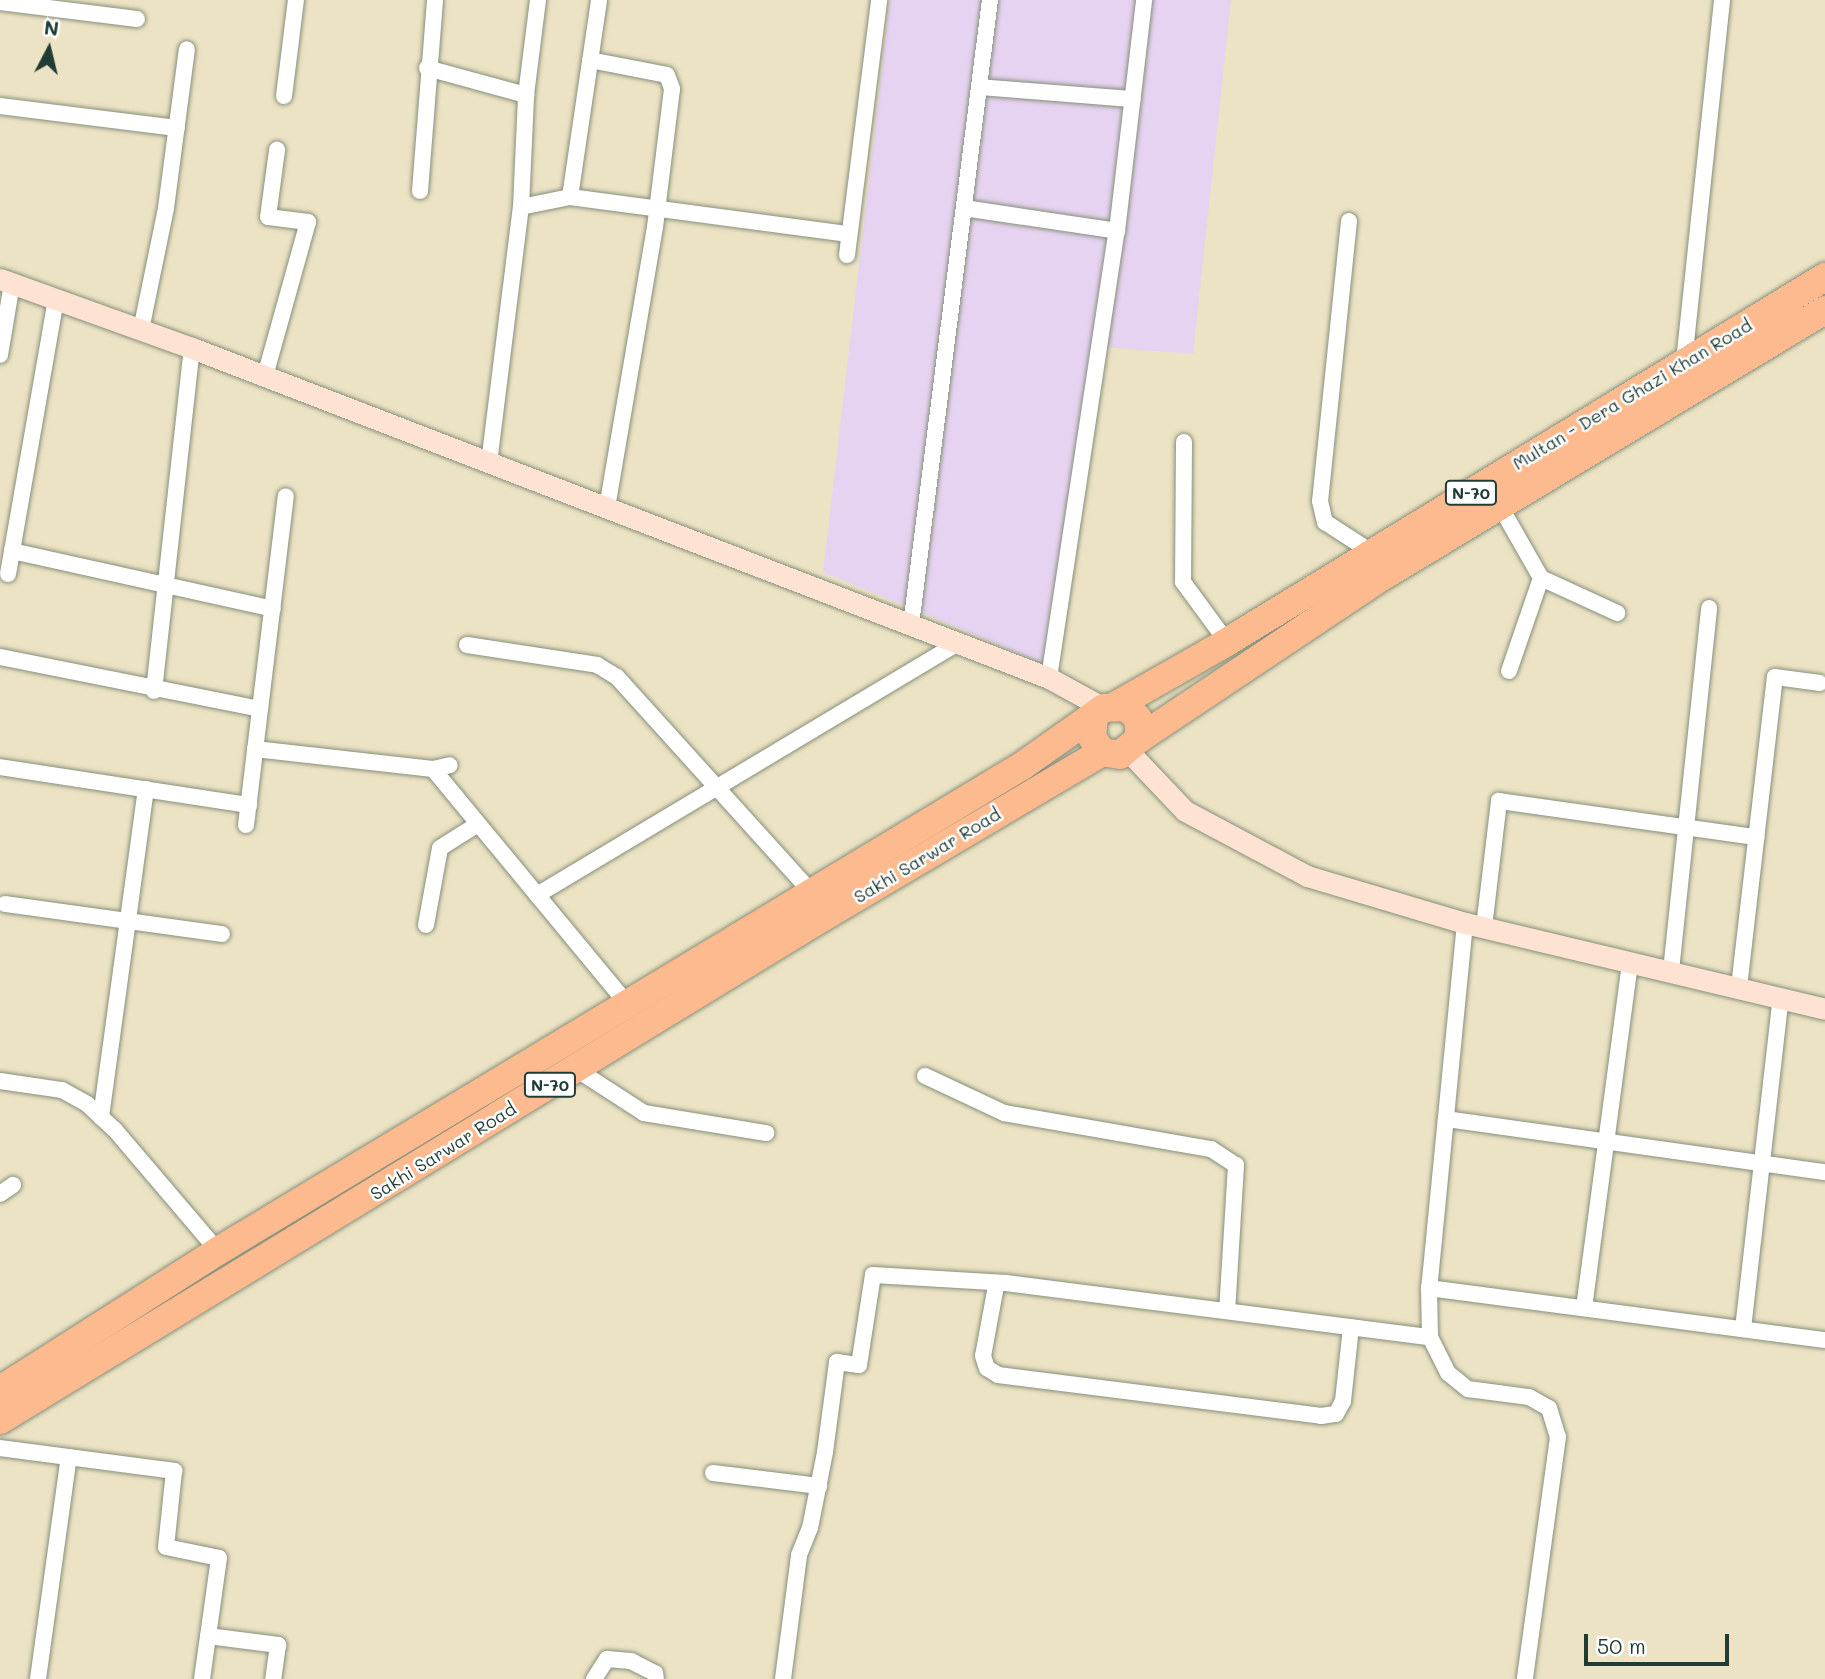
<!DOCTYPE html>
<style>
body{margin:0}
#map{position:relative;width:1825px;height:1679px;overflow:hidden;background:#ece3c4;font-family:Mali,sans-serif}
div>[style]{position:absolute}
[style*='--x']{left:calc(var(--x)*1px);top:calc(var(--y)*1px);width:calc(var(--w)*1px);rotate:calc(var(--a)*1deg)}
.built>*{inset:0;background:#e5d3f1}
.roads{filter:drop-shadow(0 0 2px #86907c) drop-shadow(0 0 2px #86907c)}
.street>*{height:16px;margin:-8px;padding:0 8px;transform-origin:8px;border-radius:8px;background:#fff}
.secondary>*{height:21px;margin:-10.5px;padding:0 10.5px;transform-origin:10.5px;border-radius:10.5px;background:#fee3d2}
.highway>*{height:28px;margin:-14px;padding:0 14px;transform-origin:14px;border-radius:14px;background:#fcba8e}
span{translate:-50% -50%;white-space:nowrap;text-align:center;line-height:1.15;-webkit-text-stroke:5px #fff;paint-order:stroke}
.shield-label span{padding:2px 5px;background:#fff;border:2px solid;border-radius:5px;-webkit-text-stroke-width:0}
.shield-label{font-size:16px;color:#1f3d34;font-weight:700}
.street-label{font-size:18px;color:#1f3d34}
.north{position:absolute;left:14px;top:14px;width:70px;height:70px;-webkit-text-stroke:5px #fff;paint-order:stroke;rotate:7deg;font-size:19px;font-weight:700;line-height:28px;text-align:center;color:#1f3d34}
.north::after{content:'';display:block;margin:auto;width:24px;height:32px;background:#1f3d34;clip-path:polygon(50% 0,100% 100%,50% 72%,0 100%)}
.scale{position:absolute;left:1584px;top:1634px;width:145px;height:32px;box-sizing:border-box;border:4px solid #1f3d34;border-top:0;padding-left:9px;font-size:21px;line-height:24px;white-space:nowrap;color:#1f3d34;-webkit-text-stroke:5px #fff;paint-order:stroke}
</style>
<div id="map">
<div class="built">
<div style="clip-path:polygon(890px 0,1231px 0,1193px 354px,1103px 347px,1057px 669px,823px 572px)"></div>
</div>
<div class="roads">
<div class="street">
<div style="--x:0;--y:2;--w:138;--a:7.1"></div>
<div style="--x:590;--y:60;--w:78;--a:11"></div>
<div style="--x:667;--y:75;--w:15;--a:70"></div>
<div style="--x:672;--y:89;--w:139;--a:97"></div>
<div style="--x:655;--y:227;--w:285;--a:99.7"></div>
<div style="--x:427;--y:68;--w:103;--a:15.3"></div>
<div style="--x:979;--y:87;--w:154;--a:4.5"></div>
<div style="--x:284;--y:96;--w:97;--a:-82.9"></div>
<div style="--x:0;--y:106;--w:178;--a:7.1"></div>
<div style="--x:420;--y:191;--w:192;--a:-85.5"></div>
<div style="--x:570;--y:197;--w:199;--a:-81.6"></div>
<div style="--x:521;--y:207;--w:50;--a:-11.5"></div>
<div style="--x:570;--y:197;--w:281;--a:7.6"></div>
<div style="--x:964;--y:208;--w:155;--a:8.5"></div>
<div style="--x:1349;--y:221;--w:281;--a:95.9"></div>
<div style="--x:1320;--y:501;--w:22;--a:77"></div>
<div style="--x:1325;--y:522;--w:57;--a:32.9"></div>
<div style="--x:847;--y:255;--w:257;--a:-82.8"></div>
<div style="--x:141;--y:330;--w:125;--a:-78.4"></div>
<div style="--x:166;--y:208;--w:160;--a:-82.5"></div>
<div style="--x:0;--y:355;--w:73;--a:-80.5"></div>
<div style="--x:1684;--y:362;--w:364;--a:-84"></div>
<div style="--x:265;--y:376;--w:160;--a:-74.4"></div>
<div style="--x:308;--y:222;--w:40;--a:-172.9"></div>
<div style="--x:268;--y:217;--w:68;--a:-82.3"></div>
<div style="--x:1184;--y:442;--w:140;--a:90.4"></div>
<div style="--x:1183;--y:582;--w:74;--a:53.7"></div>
<div style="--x:489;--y:463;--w:258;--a:-82.9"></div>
<div style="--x:521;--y:207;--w:112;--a:-87.4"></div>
<div style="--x:526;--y:95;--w:96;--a:-82.8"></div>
<div style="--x:1500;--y:506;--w:83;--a:60.3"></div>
<div style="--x:1541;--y:578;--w:84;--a:24.7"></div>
<div style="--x:12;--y:551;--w:267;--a:12.5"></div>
<div style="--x:8;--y:574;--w:278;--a:-80.1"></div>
<div style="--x:911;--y:625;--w:630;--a:-82.8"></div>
<div style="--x:467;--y:645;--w:132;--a:8.7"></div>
<div style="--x:597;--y:665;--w:23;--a:31"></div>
<div style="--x:617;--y:677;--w:292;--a:47.9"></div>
<div style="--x:0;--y:657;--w:265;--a:11.3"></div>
<div style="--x:1509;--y:671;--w:98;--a:-71"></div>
<div style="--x:1049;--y:678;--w:452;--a:-81.4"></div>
<div style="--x:1117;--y:231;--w:233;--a:-83.3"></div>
<div style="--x:154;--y:691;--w:345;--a:-83.7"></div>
<div style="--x:255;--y:749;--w:179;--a:6.4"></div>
<div style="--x:433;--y:769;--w:17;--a:-13"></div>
<div style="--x:0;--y:767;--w:252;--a:8.7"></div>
<div style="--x:433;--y:769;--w:306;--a:50.4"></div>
<div style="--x:246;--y:825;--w:331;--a:-83.1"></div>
<div style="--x:537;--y:895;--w:491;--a:-30.9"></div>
<div style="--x:5;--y:904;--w:219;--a:7.9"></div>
<div style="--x:1465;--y:923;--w:367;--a:95.6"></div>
<div style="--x:1429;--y:1288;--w:49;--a:88.8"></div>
<div style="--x:1430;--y:1337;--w:40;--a:63.4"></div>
<div style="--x:1448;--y:1373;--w:26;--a:39"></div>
<div style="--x:1468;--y:1389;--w:62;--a:7.5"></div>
<div style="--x:1529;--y:1397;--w:23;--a:29"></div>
<div style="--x:1549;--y:1408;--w:30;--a:73"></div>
<div style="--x:1558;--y:1437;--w:244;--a:97.8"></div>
<div style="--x:426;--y:925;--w:78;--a:-79.7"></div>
<div style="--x:440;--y:848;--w:45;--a:-32.3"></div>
<div style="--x:1484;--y:927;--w:127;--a:-83.2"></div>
<div style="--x:1499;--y:801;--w:260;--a:8"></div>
<div style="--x:1671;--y:971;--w:365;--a:-84"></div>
<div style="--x:1739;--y:987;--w:312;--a:-83.4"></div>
<div style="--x:1775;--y:677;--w:45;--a:7.6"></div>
<div style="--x:576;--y:1069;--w:81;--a:32.9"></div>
<div style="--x:644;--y:1113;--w:124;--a:9.3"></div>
<div style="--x:925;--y:1076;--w:87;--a:25.1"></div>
<div style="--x:1004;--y:1113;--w:210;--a:9.9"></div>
<div style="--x:1211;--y:1149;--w:30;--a:33"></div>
<div style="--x:1236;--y:1165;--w:146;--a:93.5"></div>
<div style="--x:0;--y:1081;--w:63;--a:8.3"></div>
<div style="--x:62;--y:1090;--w:29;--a:29"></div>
<div style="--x:87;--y:1104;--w:38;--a:43"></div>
<div style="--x:115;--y:1130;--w:159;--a:49.6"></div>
<div style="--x:101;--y:1117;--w:331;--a:-82.2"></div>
<div style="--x:1446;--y:1119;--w:383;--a:8"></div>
<div style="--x:0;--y:1194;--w:16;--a:-35"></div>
<div style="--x:996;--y:1286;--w:71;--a:100.5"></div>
<div style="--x:983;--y:1356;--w:13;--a:72"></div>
<div style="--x:987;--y:1368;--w:13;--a:32"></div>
<div style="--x:998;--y:1375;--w:326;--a:7.2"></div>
<div style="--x:1321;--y:1416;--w:15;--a:-8"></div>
<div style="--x:1336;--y:1414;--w:15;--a:-62"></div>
<div style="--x:1343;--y:1401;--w:74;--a:-83.8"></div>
<div style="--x:1429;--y:1288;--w:399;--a:7.5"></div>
<div style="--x:1584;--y:1308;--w:350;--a:-82.4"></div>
<div style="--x:1743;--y:1329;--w:334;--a:-83.5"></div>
<div style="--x:0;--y:1448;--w:176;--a:7.5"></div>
<div style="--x:174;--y:1471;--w:76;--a:96"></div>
<div style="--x:166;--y:1547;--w:54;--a:11.7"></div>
<div style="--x:219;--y:1558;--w:122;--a:98"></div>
<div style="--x:713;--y:1473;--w:107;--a:7"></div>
<div style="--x:208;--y:1636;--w:71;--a:7.3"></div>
<div style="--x:278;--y:1645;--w:34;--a:98"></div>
<div style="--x:38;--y:1679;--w:224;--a:-82.1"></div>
<div style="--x:594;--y:1679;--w:24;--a:-57"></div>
<div style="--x:607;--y:1659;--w:24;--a:5"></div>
<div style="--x:631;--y:1661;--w:27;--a:27"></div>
<div style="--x:655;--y:1673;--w:6;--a:81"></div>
<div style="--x:783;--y:1679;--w:125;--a:-82.6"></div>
<div style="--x:799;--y:1555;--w:29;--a:-68"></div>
<div style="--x:810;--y:1528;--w:77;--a:-78.8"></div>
<div style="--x:825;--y:1452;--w:91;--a:-82.4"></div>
<div style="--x:837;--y:1362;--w:22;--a:8"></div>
<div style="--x:859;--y:1365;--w:91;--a:-81.2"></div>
<div style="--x:873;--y:1275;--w:133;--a:3.4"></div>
<div style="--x:1006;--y:1283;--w:427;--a:7.3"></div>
</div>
<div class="secondary">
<div style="--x:0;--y:279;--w:204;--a:19.8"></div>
<div style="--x:192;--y:348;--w:918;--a:21.06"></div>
<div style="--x:1049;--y:678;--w:63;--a:28.6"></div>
<div style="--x:1129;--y:752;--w:81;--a:46.5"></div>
<div style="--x:1185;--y:811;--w:138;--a:28"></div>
<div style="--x:1307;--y:876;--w:165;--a:16.6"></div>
<div style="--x:1465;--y:923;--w:370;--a:13.4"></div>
</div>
<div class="highway">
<div style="--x:1115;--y:706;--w:129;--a:-29.7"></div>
<div style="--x:1227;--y:642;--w:701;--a:-31.4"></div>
<div style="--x:1140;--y:738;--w:292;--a:-33.7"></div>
<div style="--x:1383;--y:576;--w:516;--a:-31.04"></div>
<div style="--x:0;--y:1390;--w:259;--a:-32.5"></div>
<div style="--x:218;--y:1251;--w:939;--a:-31.1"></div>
<div style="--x:1022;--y:766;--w:100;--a:-35.3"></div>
<div style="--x:1104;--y:708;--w:20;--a:-3"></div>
<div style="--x:1124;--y:707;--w:9;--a:32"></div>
<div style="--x:1132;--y:712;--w:9;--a:49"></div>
<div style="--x:1138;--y:719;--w:19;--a:84"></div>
<div style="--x:1140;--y:738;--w:26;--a:140"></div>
<div style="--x:1120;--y:755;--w:18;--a:-171"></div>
<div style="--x:1102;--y:752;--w:18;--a:-124"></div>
<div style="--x:1092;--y:737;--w:18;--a:-84"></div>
<div style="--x:0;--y:1420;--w:955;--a:-31.43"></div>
<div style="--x:815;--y:922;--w:334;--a:-30.6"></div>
</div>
</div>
<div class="shield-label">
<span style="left:1471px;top:493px">N-70</span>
<span style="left:550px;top:1085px">N-70</span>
</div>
<div class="street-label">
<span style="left:1632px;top:394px;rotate:-31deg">Multan - Dera Ghazi Khan Road</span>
<span style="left:927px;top:855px;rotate:-31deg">Sakhi Sarwar Road</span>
<span style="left:443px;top:1151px;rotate:-32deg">Sakhi Sarwar Road</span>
</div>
<div class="north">N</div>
<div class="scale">50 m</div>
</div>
